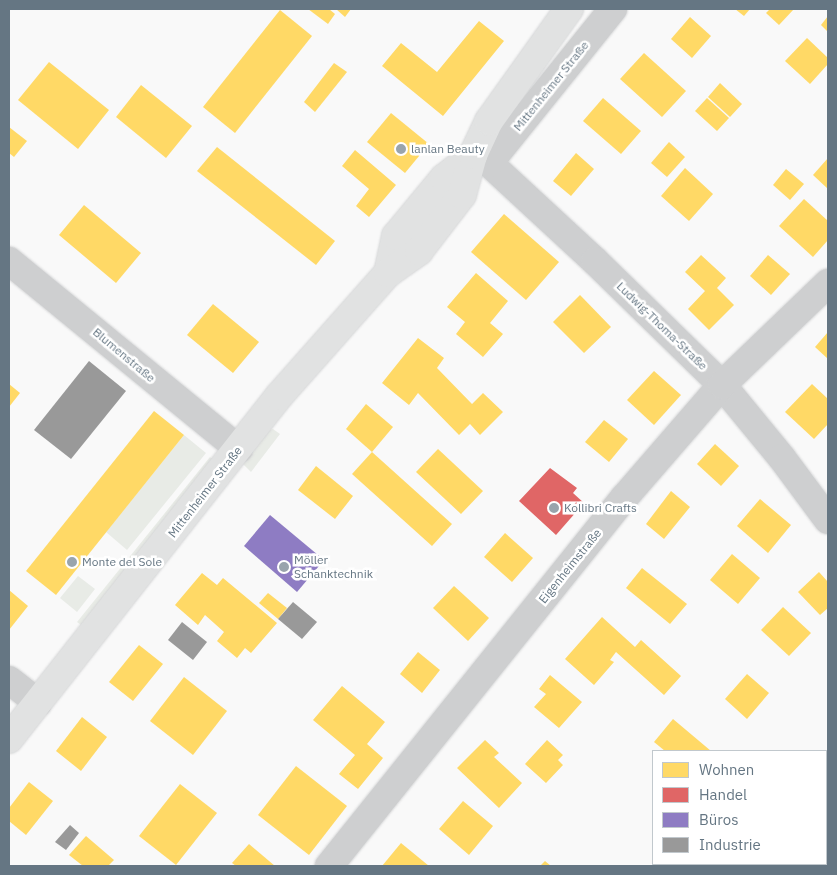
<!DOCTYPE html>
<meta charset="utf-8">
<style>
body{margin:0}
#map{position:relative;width:837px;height:875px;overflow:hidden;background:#f9f9f9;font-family:"IBM Plex Sans",sans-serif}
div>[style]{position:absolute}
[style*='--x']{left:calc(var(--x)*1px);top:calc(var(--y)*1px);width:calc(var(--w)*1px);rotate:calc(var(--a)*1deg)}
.green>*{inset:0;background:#e8ebe6}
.homes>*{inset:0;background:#ffd966}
.shops>*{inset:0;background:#e06666}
.offices>*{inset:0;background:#8e7cc3}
.industry>*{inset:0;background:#999}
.stream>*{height:7px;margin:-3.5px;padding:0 3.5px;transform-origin:3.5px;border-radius:3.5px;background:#ced6d9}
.roads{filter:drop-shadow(0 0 1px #d5d6d7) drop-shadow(0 0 1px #d5d6d7)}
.minor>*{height:28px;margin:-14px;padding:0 14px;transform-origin:14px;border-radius:14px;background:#cecfd0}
.secondary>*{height:28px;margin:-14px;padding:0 14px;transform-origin:14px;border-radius:14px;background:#e1e2e2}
.rail>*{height:5.5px;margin-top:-2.75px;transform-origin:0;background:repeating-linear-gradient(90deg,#fff 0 11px,#c3c5c6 0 22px);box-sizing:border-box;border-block:1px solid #c3c5c6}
.dots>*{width:14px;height:14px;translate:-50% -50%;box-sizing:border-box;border:2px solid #fff;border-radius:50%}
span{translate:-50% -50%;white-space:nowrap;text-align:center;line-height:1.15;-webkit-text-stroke:5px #fff;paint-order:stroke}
.street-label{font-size:12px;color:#657683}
.poi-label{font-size:12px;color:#657683}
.left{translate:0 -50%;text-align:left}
.frame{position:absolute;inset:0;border:10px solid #657683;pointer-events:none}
.legend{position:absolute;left:652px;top:750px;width:175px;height:115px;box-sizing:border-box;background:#fff;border:1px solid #c1c8cd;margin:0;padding:6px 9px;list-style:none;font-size:15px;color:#657683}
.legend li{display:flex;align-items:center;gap:10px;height:25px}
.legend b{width:25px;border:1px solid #c1c8cd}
</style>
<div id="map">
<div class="green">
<div style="clip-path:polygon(273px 429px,280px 434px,251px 472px,242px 463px,265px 431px)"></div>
<div style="clip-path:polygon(184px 435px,206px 453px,127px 550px,106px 532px)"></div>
<div style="clip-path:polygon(210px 457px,214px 460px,81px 625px,77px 622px)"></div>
<div style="clip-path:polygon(78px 576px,95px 589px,77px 612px,60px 598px)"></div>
</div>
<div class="homes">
<div style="clip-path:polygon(308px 9px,329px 9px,335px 14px,328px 24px)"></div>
<div style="clip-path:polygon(336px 9px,351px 9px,345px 17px)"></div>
<div style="clip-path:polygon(735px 9px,750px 9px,744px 16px)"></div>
<div style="clip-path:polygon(770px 9px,794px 9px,779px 25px,766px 13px)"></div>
<div style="clip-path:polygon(280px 10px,312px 36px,235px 133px,203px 107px)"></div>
<div style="clip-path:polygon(828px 16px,828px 32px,821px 25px)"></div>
<div style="clip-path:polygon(690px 17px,711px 36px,692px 58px,671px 39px)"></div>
<div style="clip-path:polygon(479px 21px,504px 41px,443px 116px,382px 66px,401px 43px,437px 72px)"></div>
<div style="clip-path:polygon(807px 38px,828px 58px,828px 64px,810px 84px,785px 61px)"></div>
<div style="clip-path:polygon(644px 53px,686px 91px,662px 117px,620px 79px)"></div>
<div style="clip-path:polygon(49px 62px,109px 110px,78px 149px,18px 100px)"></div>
<div style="clip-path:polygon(334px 63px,347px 72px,315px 112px,304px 102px)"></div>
<div style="clip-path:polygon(720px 83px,742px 104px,730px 117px,708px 97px)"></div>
<div style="clip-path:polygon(141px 85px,192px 126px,166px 158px,116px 117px)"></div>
<div style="clip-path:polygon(603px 98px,641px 131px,621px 154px,583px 121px)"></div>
<div style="clip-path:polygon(707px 98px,729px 118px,717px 131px,695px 111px)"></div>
<div style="clip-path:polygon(391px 113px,429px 144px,405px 173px,367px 142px)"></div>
<div style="clip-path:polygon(9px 127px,27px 141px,14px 157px,9px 153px)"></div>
<div style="clip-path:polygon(669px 142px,685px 157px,667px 177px,651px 163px)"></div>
<div style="clip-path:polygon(217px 147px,335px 241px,316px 265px,197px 171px)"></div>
<div style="clip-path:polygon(355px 150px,396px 185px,369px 217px,356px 206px,369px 189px,342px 166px)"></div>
<div style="clip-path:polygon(576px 153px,594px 169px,571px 196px,553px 181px)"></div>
<div style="clip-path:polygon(828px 158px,828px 189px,813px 175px)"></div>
<div style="clip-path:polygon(685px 168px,713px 194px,689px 221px,661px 196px)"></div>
<div style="clip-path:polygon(786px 169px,804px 184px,790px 200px,773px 185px)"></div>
<div style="clip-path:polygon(804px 199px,828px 221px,828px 240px,813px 257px,779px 226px)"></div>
<div style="clip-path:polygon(84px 205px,141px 253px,116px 283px,59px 235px)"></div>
<div style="clip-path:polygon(504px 214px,559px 262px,526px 300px,471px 252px)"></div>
<div style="clip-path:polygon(701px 255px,726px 278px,717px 288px,734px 305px,709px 330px,688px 309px,705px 291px,685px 272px)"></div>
<div style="clip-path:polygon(768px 255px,790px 274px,771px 295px,750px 276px)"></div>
<div style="clip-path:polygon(476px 273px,508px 301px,490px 323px,503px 334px,483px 357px,456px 334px,465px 322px,447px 307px)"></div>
<div style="clip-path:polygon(580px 295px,611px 327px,584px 353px,553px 322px)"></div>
<div style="clip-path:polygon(213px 304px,259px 342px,233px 373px,187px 335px)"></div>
<div style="clip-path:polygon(828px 332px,828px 359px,815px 347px)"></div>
<div style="clip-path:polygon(418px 338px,444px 358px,437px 368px,472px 404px,483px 393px,503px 412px,480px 435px,470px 424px,459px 435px,418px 393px,409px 405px,382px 383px)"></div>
<div style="clip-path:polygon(654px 371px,681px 395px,654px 425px,627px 400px)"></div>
<div style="clip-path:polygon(9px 384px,20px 393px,9px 407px)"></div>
<div style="clip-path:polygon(812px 384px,828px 399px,828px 424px,814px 439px,785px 412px)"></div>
<div style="clip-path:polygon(366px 404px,393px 427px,372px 452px,346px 429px)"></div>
<div style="clip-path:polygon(154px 411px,184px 435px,56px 595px,26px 571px)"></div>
<div style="clip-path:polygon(604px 420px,628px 439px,609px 462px,585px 442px)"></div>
<div style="clip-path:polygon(715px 444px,739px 466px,721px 486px,697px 464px)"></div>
<div style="clip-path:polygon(438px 449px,483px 491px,461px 514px,416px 472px)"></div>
<div style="clip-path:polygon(372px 452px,452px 524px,432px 546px,352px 474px)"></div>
<div style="clip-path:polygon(316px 466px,353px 496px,335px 519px,298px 490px)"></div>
<div style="clip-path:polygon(671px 491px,690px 507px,664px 539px,646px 524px)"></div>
<div style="clip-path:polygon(760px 499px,791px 525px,768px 553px,737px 526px)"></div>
<div style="clip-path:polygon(505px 533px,533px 558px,512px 582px,484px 557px)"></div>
<div style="clip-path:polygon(732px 554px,760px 578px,738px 604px,710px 580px)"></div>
<div style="clip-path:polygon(642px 568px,687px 604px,670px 624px,626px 588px)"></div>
<div style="clip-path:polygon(819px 572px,828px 582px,828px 608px,820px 615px,798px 592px)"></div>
<div style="clip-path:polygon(202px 573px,217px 585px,223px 578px,277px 623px,251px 653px,245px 648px,237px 658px,217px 641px,224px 632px,205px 615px,198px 625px,175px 605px)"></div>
<div style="clip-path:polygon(454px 586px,489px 618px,468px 641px,433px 608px)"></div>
<div style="clip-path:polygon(9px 590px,28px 606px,9px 630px)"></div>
<div style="clip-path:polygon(268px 593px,287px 608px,278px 619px,259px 603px)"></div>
<div style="clip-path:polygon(783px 607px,811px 633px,789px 656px,761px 630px)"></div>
<div style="clip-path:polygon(602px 617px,635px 647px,641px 640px,681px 676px,664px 695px,616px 652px,610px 660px,614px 662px,594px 685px,565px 659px)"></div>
<div style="clip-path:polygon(139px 645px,163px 664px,133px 701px,109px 682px)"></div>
<div style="clip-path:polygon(418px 652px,440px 670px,422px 693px,400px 674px)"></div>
<div style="clip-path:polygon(747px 674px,769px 693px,747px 719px,725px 699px)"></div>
<div style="clip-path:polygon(550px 675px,582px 702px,559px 728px,534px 707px,546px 694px,539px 689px)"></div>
<div style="clip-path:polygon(184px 677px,227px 711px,193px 755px,150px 721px)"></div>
<div style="clip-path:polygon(342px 686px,385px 722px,367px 744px,383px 758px,358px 789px,339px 774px,355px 755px,313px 720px)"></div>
<div style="clip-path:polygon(82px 717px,107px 737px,81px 771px,56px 751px)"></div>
<div style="clip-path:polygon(673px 719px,711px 751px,665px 751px,654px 742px)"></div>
<div style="clip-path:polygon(485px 740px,499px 753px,494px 757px,522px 783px,499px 808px,457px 768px)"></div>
<div style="clip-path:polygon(547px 740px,563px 755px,558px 760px,563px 765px,546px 783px,525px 764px)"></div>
<div style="clip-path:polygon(296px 766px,347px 806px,309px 855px,258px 815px)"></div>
<div style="clip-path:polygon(29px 782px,53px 801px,26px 835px,9px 821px,9px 808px)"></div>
<div style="clip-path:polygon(180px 784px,217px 813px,176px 865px,139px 836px)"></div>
<div style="clip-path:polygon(463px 801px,493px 826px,469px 855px,439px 829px)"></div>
<div style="clip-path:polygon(86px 836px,114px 860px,108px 866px,83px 866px,69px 855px)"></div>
<div style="clip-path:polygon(401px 843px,429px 866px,382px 866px)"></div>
<div style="clip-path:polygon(249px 844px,275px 866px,236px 866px,232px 863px)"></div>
<div style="clip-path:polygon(545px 861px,551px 866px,540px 866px)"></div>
</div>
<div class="shops">
<div style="clip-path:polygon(550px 468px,577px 488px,573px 493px,584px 503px,556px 535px,519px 501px)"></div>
</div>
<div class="offices">
<div style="clip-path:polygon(270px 515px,324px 560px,297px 592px,244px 546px)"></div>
</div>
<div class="industry">
<div style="clip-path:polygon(89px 361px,126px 391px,71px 459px,34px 430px)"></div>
<div style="clip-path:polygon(293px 602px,317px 622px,302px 639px,278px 619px)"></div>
<div style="clip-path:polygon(182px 622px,207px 642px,193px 660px,168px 640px)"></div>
<div style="clip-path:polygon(70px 825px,79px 833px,66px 850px,55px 842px)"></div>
</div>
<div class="stream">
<div style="--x:826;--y:805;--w:3;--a:-45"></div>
<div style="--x:762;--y:866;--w:4;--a:-34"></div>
</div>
<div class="roads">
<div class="minor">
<div style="--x:473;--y:155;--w:18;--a:27"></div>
<div style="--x:489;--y:163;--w:144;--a:42.8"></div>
<div style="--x:595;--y:261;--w:177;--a:44.3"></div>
<div style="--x:722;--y:385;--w:94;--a:50.6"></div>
<div style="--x:782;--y:458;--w:77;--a:53.4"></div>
<div style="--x:489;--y:163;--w:198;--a:-51.2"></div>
<div style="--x:9;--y:261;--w:297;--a:39.3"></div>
<div style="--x:9;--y:680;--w:37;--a:38"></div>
<div style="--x:329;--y:866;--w:472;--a:-51.3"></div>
<div style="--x:624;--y:498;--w:150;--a:-49.1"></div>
<div style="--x:722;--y:385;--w:147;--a:-43.9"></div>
</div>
<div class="secondary">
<div style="--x:388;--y:273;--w:38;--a:-78"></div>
<div style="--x:396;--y:236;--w:75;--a:-50.4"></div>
<div style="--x:444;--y:178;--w:37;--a:-38"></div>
<div style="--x:9;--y:739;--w:437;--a:-51.8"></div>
<div style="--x:279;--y:396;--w:164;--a:-48.5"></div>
<div style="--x:388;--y:273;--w:38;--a:-35"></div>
<div style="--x:419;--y:251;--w:71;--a:-52.5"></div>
<div style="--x:462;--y:195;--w:41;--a:-74.6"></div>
<div style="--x:473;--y:155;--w:38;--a:-65"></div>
<div style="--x:489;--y:121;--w:138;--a:-54.5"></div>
</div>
</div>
<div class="rail">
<div style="--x:9;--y:9;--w:1;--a:0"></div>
</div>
<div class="dots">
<div style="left:401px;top:149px;background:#99a4ac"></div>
<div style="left:554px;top:508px;background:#99a4ac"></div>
<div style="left:72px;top:562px;background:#99a4ac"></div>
<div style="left:284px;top:567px;background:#99a4ac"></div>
</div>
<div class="street-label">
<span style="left:551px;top:86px;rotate:-51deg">Mittenheimer Straße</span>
<span style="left:662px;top:326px;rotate:44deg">Ludwig-Thoma-Straße</span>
<span style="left:124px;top:355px;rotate:40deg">Blumenstraße</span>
<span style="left:205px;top:492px;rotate:-52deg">Mittenheimer Straße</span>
<span style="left:570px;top:566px;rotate:-51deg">Eigenheimstraße</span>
</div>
<div class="poi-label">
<span class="left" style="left:411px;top:149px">lanlan Beauty</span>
<span class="left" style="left:564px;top:508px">Kollibri Crafts</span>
<span class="left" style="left:294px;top:567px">Möller<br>Schanktechnik</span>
<span class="left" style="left:82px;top:562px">Monte del Sole</span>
</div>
<div class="frame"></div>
<ul class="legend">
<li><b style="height:14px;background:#ffd966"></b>Wohnen</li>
<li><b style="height:14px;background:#e06666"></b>Handel</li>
<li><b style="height:14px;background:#8e7cc3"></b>Büros</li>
<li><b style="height:14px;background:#999"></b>Industrie</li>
</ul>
</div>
